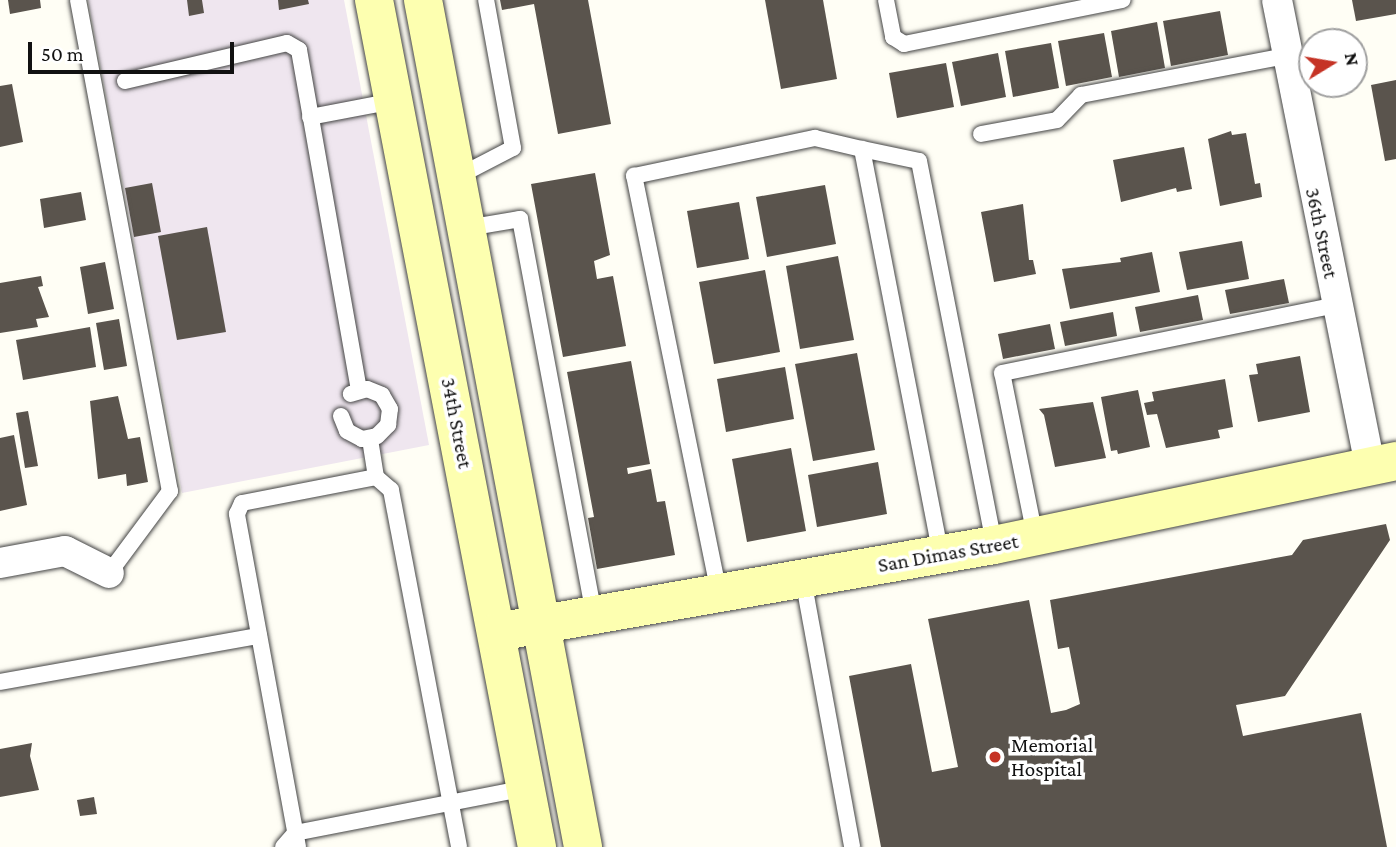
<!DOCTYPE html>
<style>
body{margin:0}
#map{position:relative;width:1396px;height:847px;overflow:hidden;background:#fffef5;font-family:"Crimson Pro",serif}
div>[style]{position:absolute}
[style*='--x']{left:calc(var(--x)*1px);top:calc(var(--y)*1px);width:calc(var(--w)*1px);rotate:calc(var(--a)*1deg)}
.industrial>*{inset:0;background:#efe6ef}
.building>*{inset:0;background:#5a544d}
.roads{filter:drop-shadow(0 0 2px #444) drop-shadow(0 0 2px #444)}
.lane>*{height:16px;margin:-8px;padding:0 8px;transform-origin:8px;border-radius:8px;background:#fff}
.street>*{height:30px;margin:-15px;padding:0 15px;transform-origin:15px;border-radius:15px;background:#fff}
.secondary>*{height:38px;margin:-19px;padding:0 19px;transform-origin:19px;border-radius:19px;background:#fdffb0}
.dots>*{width:19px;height:19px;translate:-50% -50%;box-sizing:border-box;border:4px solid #fff;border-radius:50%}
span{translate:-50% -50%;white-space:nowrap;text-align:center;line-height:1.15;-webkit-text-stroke:7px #fff;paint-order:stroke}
.street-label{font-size:21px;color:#111}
.poi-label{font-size:21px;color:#111}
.left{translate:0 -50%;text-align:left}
.north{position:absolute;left:1298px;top:28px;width:70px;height:70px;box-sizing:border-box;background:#fff;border:2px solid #a0a0a0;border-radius:50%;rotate:79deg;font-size:19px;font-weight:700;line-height:28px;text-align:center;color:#111}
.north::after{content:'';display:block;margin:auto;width:24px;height:32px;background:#c53325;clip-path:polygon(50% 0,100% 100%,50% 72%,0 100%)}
.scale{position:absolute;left:28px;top:42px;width:206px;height:32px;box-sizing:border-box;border:4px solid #111;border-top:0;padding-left:9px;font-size:21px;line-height:24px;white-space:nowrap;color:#111;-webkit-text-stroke:5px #fff;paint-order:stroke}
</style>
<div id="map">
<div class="industrial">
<div style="clip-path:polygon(88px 0,344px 0,429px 445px,182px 493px)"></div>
</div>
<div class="building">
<div style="clip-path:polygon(8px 0,40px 0,41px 8px,10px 14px)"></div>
<div style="clip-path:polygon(187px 0,202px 0,204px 13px,189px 16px)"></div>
<div style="clip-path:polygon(278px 0,308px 0,309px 4px,279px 10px)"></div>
<div style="clip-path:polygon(500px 0,588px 0,611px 124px,558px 134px,534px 4px,502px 10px)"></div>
<div style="clip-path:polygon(765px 0,823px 0,837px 79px,781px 89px)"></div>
<div style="clip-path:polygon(1352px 0,1396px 0,1396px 14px,1356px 21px)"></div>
<div style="clip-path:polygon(1220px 11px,1228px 55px,1171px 66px,1163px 21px)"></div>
<div style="clip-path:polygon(1157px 22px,1165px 68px,1119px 77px,1111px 31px)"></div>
<div style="clip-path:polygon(1104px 33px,1112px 77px,1066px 86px,1058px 41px)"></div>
<div style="clip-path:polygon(1051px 43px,1059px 88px,1013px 97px,1005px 51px)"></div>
<div style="clip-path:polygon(998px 53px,1006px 97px,961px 106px,952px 62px)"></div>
<div style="clip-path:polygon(946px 63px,954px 107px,897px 118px,889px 73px)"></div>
<div style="clip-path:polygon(1396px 80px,1396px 159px,1385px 161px,1371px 85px)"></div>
<div style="clip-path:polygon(12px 84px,23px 142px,0 147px,0 86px)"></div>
<div style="clip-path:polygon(1231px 131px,1232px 135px,1246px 133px,1255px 184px,1260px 183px,1262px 197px,1220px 206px,1208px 139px)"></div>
<div style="clip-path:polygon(1184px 147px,1192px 189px,1177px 192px,1176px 188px,1121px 202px,1113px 160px)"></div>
<div style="clip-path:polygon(595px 173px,610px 255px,594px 261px,597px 279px,613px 276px,626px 346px,563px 357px,531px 184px)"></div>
<div style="clip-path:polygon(152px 183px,161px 232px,134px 237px,125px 188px)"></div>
<div style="clip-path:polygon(825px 185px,836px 244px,767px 257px,756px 197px)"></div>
<div style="clip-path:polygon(81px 192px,86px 220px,44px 228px,40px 199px)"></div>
<div style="clip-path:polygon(739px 202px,749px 259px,697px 268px,687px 211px)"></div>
<div style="clip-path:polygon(1023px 204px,1029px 260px,1033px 260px,1036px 274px,994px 282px,981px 212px)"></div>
<div style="clip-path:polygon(207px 227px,226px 332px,177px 340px,158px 236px)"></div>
<div style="clip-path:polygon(1242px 241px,1249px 279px,1187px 290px,1179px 252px)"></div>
<div style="clip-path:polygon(1152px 252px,1160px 292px,1070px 309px,1062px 269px,1121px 262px,1120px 258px)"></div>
<div style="clip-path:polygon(838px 256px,854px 340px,800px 349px,786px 266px)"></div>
<div style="clip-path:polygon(105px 262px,114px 309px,88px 314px,80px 267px)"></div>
<div style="clip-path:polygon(765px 270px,780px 352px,714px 364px,699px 282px)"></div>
<div style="clip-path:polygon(41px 276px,43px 286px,38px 287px,49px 317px,36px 319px,38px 327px,0 333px,0 283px)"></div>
<div style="clip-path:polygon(1284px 279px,1289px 303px,1230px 314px,1225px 290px)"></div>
<div style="clip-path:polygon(1198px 295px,1203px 320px,1140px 332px,1135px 307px)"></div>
<div style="clip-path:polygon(1113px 312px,1117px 336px,1065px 346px,1060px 322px)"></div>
<div style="clip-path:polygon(119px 319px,127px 366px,104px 370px,96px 323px)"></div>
<div style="clip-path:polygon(1050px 324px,1055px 349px,1003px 359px,998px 334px)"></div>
<div style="clip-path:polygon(90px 327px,96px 367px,23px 380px,16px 340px)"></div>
<div style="clip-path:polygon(857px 353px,875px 450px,813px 461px,795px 364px)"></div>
<div style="clip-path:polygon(1300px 356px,1310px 412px,1258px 422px,1249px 375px,1258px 374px,1256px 364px)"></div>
<div style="clip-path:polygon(631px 361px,650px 464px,627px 468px,628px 474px,651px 469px,657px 502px,665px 501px,675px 555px,597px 569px,588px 518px,594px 517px,567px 372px)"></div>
<div style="clip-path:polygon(785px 367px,794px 419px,726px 432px,717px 379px)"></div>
<div style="clip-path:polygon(1225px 379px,1233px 427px,1218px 430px,1220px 438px,1166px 448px,1157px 414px,1147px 415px,1144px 403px,1154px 401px,1152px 392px)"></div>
<div style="clip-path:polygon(1138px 390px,1150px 447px,1118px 454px,1117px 450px,1111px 451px,1101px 397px)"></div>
<div style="clip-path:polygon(118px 396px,128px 439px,140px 437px,148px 482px,127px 486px,126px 474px,98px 479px,90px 401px)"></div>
<div style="clip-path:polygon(1093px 402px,1106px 458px,1055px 467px,1044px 415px,1039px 409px)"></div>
<div style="clip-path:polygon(28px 411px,38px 466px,25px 468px,16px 413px)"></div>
<div style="clip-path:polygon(14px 435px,27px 505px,0 511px,0 438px)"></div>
<div style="clip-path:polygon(791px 448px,806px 531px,747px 542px,732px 459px)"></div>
<div style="clip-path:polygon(878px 462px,887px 514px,817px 527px,808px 475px)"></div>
<div style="clip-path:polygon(1386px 524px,1390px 540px,1285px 696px,1236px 705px,1243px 736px,1361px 713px,1387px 847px,881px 847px,849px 676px,911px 664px,932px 772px,958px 767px,928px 619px,1029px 600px,1051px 713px,1066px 710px,1080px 704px,1069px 647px,1058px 649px,1050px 600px,1292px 555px,1303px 540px)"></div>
<div style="clip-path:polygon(32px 743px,30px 756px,39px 790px,0 797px,0 749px)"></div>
<div style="clip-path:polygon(94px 797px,97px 814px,80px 816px,77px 800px)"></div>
</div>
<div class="roads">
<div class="lane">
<div style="--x:78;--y:0;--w:500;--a:79.4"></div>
<div style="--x:170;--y:491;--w:102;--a:126.6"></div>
<div style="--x:886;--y:0;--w:38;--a:79"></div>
<div style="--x:893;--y:37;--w:13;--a:32"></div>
<div style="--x:904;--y:44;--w:223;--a:-11.4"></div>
<div style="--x:125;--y:81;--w:166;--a:-13.2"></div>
<div style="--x:287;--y:43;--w:14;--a:30"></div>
<div style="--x:299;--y:50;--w:345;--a:80"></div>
<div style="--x:310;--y:117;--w:86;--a:-10.8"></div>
<div style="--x:981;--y:134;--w:77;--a:-10.4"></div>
<div style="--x:1057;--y:120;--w:35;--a:-46"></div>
<div style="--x:1081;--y:95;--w:209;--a:-10.8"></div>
<div style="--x:862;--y:149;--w:58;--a:11.9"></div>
<div style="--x:919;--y:161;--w:391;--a:78.9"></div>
<div style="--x:457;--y:177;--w:63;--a:-27.4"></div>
<div style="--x:513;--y:148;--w:150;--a:-100.3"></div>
<div style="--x:467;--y:228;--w:54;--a:-9.6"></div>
<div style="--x:520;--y:219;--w:403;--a:79.4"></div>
<div style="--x:341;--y:416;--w:16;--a:68"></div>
<div style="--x:347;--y:431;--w:17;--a:28"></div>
<div style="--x:362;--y:439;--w:15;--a:-11"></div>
<div style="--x:377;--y:436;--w:16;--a:-45"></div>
<div style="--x:388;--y:425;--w:16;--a:-83"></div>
<div style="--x:390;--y:409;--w:16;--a:-120"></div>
<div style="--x:382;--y:395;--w:16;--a:-158"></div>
<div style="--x:367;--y:389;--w:17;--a:163"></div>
<div style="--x:376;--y:477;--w:20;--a:41"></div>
<div style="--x:391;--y:490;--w:363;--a:79.2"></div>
<div style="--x:1035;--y:536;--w:166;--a:-101.4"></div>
<div style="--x:1002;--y:373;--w:342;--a:-11.5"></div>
<div style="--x:803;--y:579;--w:272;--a:79.6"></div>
<div style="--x:719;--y:593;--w:426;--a:-101.5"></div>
<div style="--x:634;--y:176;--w:185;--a:-11.9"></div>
<div style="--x:815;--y:138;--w:48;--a:13.2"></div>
<div style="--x:862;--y:149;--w:413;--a:79"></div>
<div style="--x:0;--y:682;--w:263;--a:-10.1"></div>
<div style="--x:283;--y:847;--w:18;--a:-49"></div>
<div style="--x:295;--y:833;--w:235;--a:-11"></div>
<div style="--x:298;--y:847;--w:339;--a:-100.4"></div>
<div style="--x:237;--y:514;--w:12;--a:-66"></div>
<div style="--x:242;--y:503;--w:136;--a:-11"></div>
<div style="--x:376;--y:477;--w:38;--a:-99"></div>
</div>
<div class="street">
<div style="--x:1277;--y:0;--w:474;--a:78.7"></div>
<div style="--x:0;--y:563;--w:66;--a:-10.5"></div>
<div style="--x:65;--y:551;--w:49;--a:26.6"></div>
</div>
<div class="secondary">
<div style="--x:374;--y:0;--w:863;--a:79.11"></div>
<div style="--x:423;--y:0;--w:862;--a:79.3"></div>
<div style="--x:497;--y:632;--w:505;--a:-9.93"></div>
<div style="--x:994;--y:545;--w:411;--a:-11.8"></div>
</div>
</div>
<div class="dots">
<div style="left:995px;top:757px;background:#c53325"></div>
</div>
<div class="street-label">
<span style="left:1322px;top:233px;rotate:78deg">36th Street</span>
<span style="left:457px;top:423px;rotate:79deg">34th Street</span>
<span style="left:948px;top:553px;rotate:-10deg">San Dimas Street</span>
</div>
<div class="poi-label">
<span class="left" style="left:1011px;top:757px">Memorial<br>Hospital</span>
</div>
<div class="north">N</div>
<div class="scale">50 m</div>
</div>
